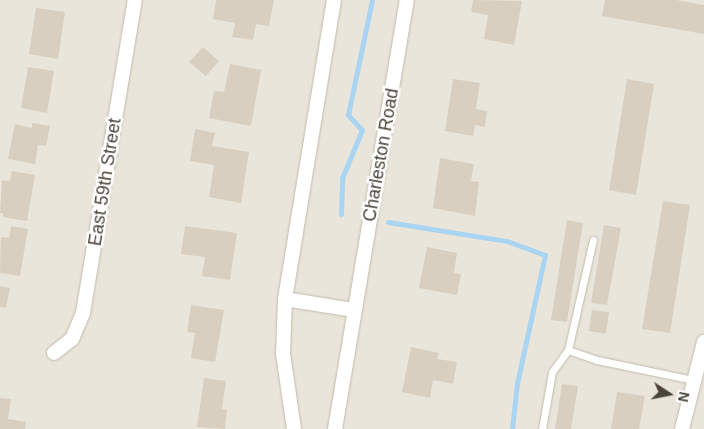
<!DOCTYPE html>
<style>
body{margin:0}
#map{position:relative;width:704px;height:429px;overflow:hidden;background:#f6f3ec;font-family:Helvetica,sans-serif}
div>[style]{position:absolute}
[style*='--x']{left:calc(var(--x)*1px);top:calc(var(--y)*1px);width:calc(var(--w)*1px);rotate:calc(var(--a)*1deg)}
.residential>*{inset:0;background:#eae5da}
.stream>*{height:5px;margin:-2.5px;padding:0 2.5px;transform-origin:2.5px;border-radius:2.5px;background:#a9d4f2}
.building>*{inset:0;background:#d8cfc1}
.roads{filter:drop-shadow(0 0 1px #c2bbae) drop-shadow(0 0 1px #c2bbae)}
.service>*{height:7px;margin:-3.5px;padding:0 3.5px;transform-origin:3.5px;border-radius:3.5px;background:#fff}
.minor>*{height:14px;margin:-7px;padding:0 7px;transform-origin:7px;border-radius:7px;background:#fff}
span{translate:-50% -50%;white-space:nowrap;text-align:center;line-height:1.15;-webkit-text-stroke:5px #fff;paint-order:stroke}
.street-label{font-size:18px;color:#4b4439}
.north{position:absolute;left:644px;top:369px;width:50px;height:50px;-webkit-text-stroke:4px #fff;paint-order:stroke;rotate:101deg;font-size:14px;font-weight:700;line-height:20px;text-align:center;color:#4b4439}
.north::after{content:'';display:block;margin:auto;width:18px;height:22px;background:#4b4439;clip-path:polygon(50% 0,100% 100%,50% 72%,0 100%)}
</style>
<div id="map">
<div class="residential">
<div style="clip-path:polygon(0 0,704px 0,704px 429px,0 429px)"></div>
</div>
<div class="stream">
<div style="--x:341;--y:214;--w:36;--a:-88"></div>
<div style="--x:342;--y:178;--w:52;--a:-67.4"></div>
<div style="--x:362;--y:130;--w:21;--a:-133"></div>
<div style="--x:348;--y:115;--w:117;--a:-78.2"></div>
<div style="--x:388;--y:222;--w:121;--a:9.1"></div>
<div style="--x:507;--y:241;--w:40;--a:20.2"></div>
<div style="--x:545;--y:255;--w:131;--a:102.3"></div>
<div style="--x:517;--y:383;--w:46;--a:96.2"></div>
</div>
<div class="building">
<div style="clip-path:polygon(216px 0,274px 0,269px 26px,256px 24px,253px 40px,232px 37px,235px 23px,213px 19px)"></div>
<div style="clip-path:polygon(473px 0,522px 1px,514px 45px,484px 39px,488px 15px,471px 12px)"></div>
<div style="clip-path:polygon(605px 0,676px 0,704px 5px,704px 34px,602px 16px)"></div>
<div style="clip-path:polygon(36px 8px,65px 12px,58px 59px,29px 54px)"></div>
<div style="clip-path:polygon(203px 47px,219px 61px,206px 76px,189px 62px)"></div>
<div style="clip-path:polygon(230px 64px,261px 70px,251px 126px,209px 118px,214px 91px,224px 92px)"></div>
<div style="clip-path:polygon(28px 67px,54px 71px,47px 113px,21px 108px)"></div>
<div style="clip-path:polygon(453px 79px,480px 83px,476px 109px,487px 111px,485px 127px,475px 125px,473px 136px,445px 131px)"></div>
<div style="clip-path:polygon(627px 79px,654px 84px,636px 195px,609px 190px)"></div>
<div style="clip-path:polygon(32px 123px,50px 126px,46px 146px,38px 145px,35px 164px,8px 159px,15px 124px,32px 128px)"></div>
<div style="clip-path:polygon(195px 129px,215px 133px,212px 146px,249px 152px,241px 203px,209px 197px,214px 165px,190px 161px)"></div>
<div style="clip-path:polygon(440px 158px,474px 164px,471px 181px,479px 182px,475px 216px,433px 208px)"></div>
<div style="clip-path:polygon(12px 171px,35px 175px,27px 221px,3px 217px,3px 213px,0 213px,2px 180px,10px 181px)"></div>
<div style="clip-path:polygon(663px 201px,690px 205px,670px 333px,642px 329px)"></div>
<div style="clip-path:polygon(567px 220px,583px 223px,567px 322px,551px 320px)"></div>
<div style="clip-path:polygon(604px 225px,621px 228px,607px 305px,591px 303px)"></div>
<div style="clip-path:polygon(11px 226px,28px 229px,20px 276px,0 273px,1px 237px,9px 238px)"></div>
<div style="clip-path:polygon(185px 226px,237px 233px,230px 280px,202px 276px,205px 257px,181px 254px)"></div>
<div style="clip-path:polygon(427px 247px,457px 253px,454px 273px,461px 274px,457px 295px,419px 288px)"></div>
<div style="clip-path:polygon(0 286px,10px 288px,6px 308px,0 307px)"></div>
<div style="clip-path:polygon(191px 305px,224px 310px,215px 362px,191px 358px,195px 333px,187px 332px)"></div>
<div style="clip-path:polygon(592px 310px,609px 312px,606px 334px,589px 331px)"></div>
<div style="clip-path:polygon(411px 347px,439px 353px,437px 359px,457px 362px,453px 384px,433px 380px,430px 398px,402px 392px)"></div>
<div style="clip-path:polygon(204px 378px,226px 381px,222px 409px,227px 410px,225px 429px,197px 427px)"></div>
<div style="clip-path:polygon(562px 384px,578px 386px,571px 429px,555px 429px)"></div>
<div style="clip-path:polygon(617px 392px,645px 396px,639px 429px,611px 429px)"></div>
<div style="clip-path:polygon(0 398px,11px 399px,8px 419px,26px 422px,25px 429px,0 429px)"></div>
</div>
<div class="roads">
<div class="service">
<div style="--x:593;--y:240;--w:113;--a:102.8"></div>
<div style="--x:568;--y:350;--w:31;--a:19"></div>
<div style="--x:597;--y:360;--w:99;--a:11.7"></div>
<div style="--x:542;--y:429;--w:58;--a:-80"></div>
<div style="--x:552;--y:372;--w:27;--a:-54"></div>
</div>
<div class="minor">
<div style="--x:285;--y:299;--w:70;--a:9.1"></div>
<div style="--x:54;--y:353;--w:23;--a:-38"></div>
<div style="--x:72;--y:339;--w:28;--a:-67"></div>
<div style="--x:83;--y:313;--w:317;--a:-80.6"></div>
<div style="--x:294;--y:429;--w:76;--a:-98.3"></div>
<div style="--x:283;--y:354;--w:55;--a:-87.9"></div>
<div style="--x:285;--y:299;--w:303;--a:-80.7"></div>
<div style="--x:335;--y:429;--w:435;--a:-80.5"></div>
<div style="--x:682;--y:429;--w:90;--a:-75.8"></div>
</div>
</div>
<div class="street-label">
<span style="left:381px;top:155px;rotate:-80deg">Charleston Road</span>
<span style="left:105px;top:182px;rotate:-81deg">East 59th Street</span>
</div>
<div class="north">N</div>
</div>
